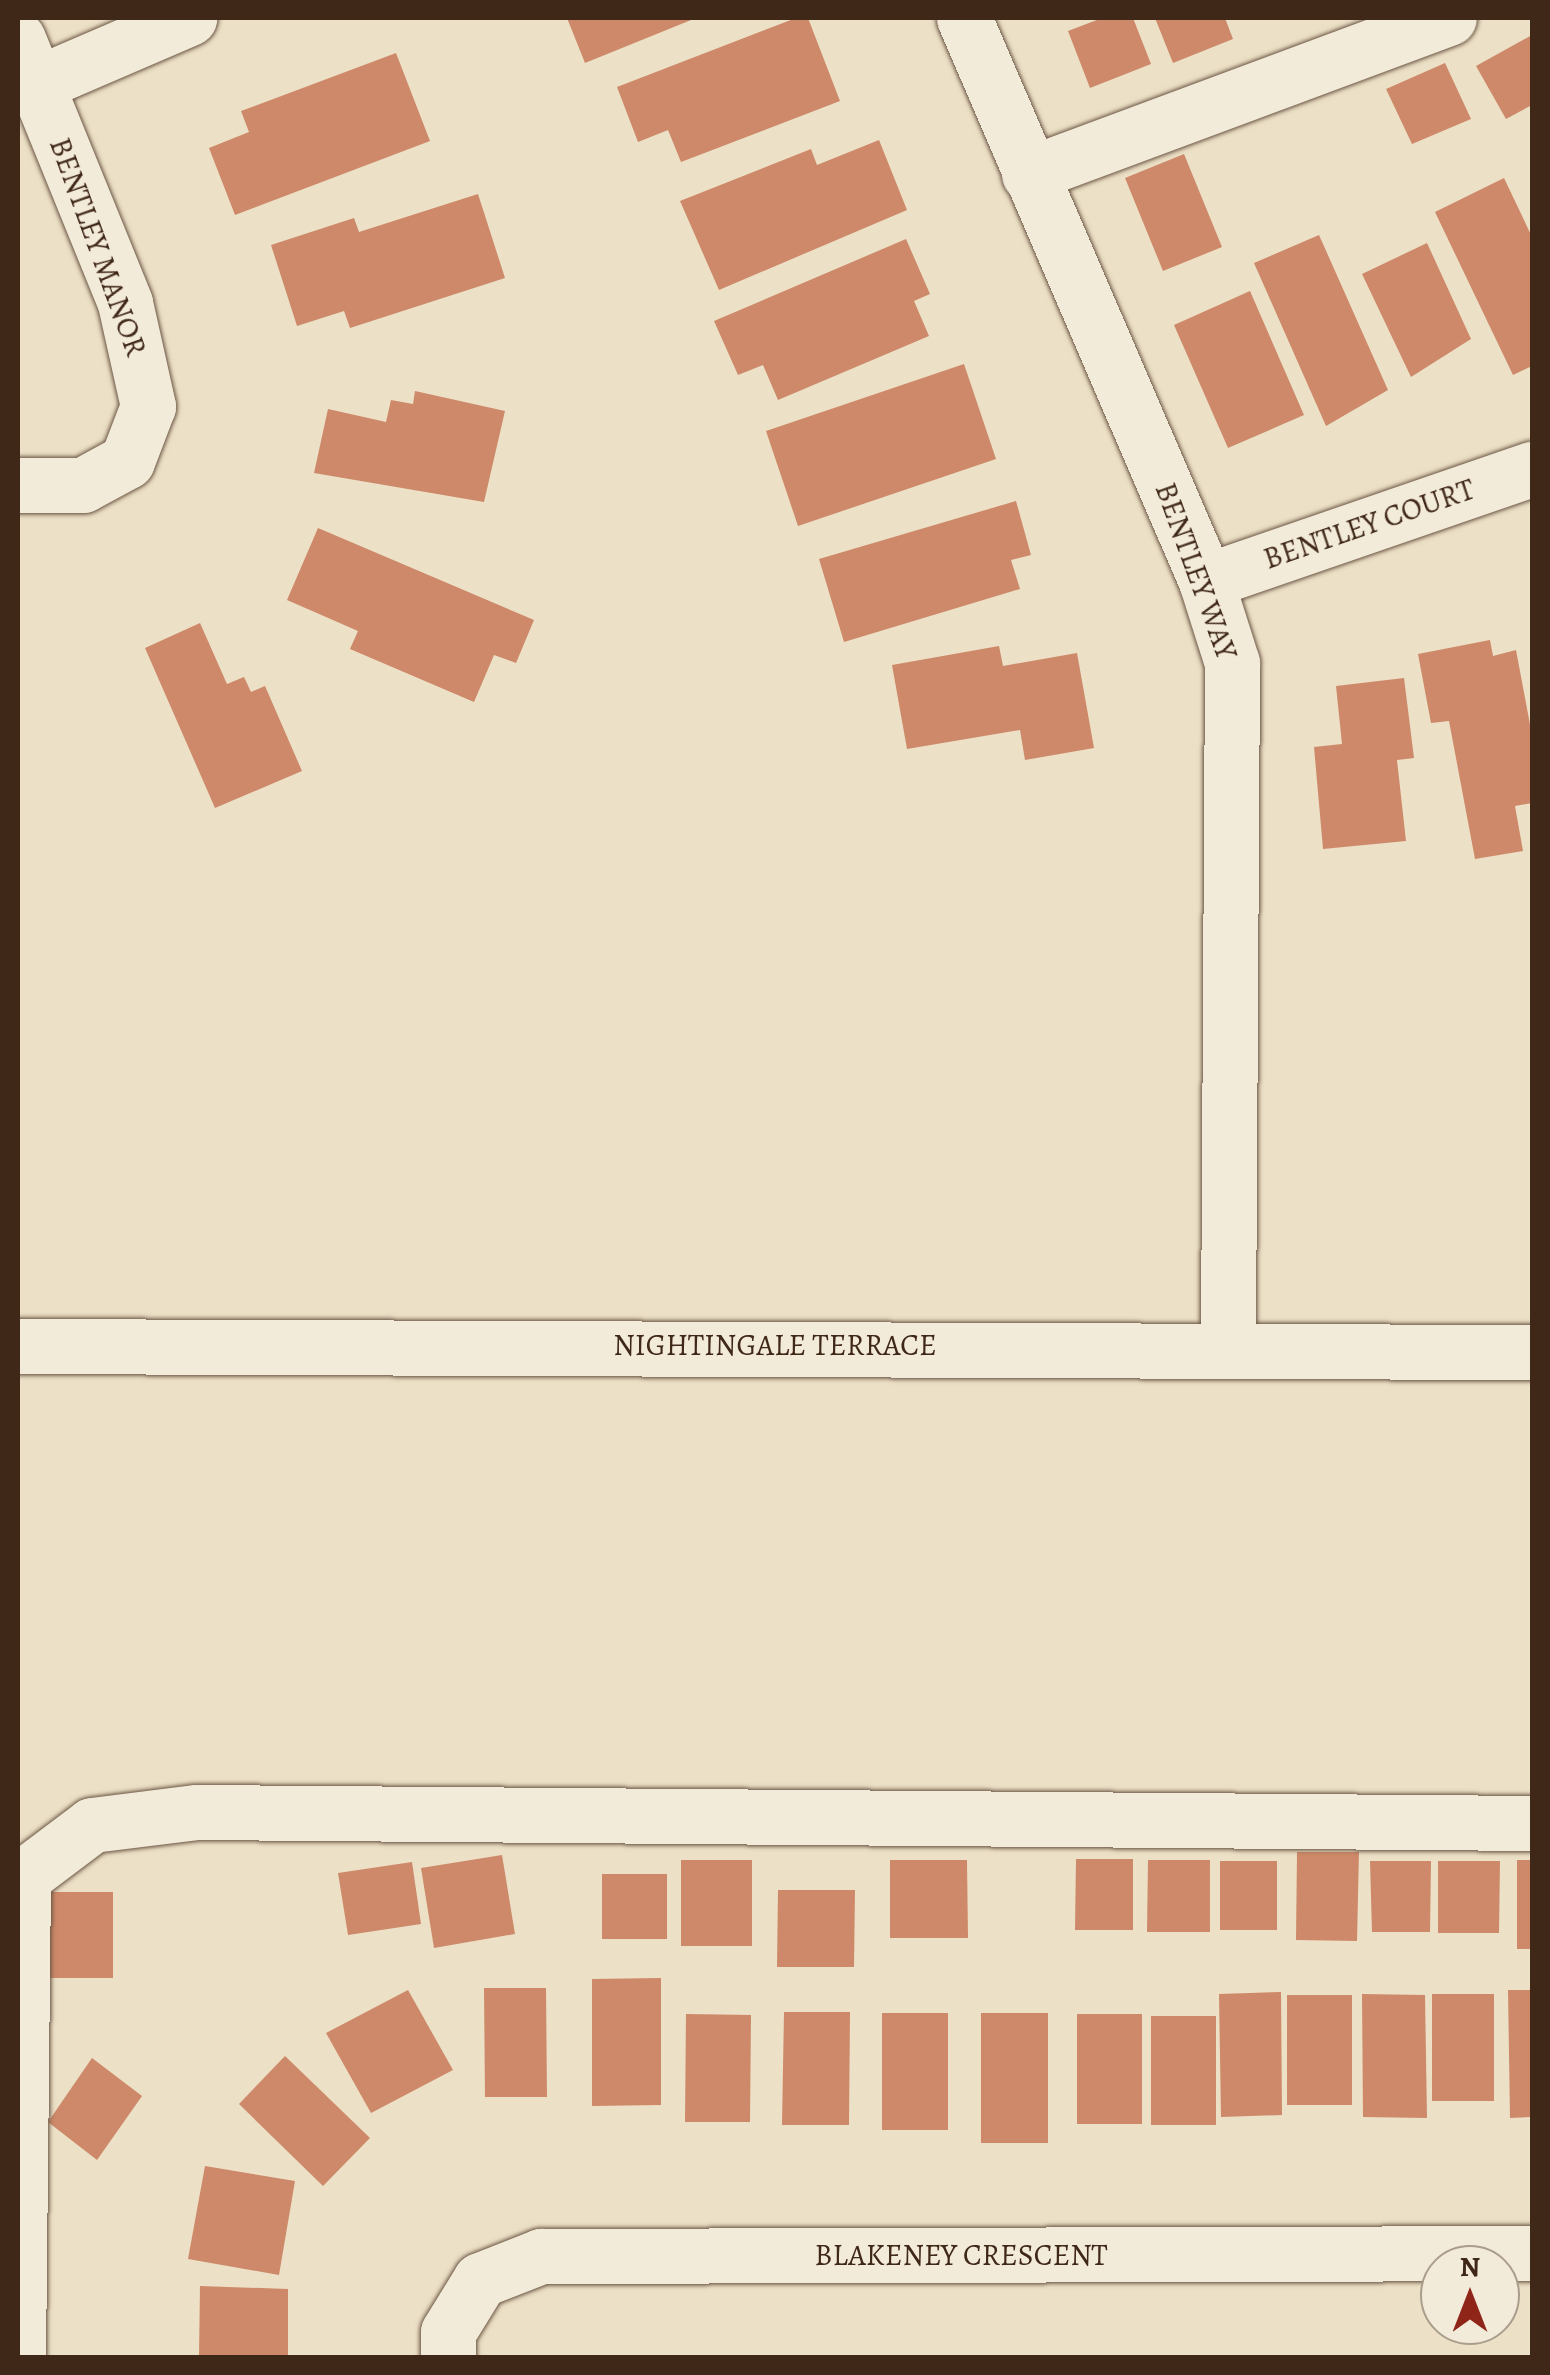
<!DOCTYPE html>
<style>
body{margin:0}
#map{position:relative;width:1550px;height:2375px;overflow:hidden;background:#ece0c6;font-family:Alegreya,serif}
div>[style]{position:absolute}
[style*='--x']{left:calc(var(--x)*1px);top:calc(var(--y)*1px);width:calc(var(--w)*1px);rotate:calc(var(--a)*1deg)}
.building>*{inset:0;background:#cd8969}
.roads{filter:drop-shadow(0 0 2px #6b5644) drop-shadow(0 0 2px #6b5644)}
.minor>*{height:55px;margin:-27.5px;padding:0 27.5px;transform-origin:27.5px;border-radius:27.5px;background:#f3ebda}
span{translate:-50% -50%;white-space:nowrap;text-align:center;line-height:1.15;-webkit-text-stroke:10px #f3ebda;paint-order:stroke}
.street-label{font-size:30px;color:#402818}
.frame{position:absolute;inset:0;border:20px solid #402818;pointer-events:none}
.north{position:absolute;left:1420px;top:2245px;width:100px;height:100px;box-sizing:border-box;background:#f3ebda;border:2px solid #ab9d8c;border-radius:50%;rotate:0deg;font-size:28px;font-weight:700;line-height:40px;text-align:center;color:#402818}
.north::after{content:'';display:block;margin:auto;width:35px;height:45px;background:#8f2418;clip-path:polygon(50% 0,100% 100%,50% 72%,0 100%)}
</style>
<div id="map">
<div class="building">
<div style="clip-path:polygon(567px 18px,696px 18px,585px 63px)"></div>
<div style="clip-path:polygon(796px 18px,808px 18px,840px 101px,681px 162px,668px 130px,638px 142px,617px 87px)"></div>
<div style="clip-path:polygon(1102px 18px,1133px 18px,1151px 64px,1090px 88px,1068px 31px)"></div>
<div style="clip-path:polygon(1155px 18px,1225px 18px,1233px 39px,1173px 63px)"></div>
<div style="clip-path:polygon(1532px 35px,1532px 105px,1506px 119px,1476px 66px)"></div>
<div style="clip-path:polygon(396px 53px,430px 141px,235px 215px,209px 148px,249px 132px,241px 111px)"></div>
<div style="clip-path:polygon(1445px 63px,1471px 119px,1412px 144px,1386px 89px)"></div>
<div style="clip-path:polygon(879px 140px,907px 210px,719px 290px,680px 201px,811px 149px,817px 165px)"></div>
<div style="clip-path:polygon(1184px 154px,1222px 247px,1163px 271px,1125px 178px)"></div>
<div style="clip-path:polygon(1504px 178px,1532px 237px,1532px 366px,1513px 375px,1435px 212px)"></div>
<div style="clip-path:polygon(478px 194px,505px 278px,350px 328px,344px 311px,297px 326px,271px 245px,354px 218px,359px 232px)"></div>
<div style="clip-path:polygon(1319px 235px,1388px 390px,1326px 426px,1254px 263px)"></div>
<div style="clip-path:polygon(906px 239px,930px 294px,914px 301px,929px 336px,778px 400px,763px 365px,738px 375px,714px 321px)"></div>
<div style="clip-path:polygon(1427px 243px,1471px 339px,1411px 377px,1362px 274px)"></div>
<div style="clip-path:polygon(1250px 291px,1304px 415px,1228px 448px,1174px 325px)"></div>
<div style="clip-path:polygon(964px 364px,996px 459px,798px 526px,766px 431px)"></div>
<div style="clip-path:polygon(415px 391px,505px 411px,484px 502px,314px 473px,328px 409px,386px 422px,391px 400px,413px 404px)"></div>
<div style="clip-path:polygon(1016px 501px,1031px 555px,1011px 560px,1020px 589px,844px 642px,819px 559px)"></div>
<div style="clip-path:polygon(318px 528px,534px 620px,516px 663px,494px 655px,474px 702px,350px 649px,358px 631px,287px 600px)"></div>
<div style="clip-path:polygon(200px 623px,227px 684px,244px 677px,251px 692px,265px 686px,302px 771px,215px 808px,145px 648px)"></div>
<div style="clip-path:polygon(1490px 640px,1493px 656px,1516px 650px,1532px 735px,1532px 803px,1515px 806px,1523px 851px,1475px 859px,1449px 721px,1431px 723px,1418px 654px)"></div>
<div style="clip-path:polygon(999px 646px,1003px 666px,1077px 653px,1094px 748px,1025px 760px,1020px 730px,907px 749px,892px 665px)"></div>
<div style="clip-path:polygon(1404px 678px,1414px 758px,1397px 760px,1406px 841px,1323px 849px,1314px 747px,1342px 744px,1336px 686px)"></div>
<div style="clip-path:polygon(1297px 1852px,1359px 1852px,1357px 1941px,1296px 1940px)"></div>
<div style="clip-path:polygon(502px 1855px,515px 1934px,434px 1948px,421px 1868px)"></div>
<div style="clip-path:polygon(1076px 1859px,1133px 1859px,1133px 1930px,1075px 1930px)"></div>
<div style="clip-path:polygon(681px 1860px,752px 1860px,752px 1946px,681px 1946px)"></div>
<div style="clip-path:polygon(890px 1860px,967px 1860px,968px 1938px,890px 1938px)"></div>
<div style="clip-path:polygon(1148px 1860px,1210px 1860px,1210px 1932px,1147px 1932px)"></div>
<div style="clip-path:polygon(1517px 1860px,1532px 1860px,1532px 1949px,1517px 1949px)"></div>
<div style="clip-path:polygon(1220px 1861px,1277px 1861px,1277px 1930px,1220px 1930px)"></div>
<div style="clip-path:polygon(1370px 1861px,1431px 1861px,1430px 1932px,1372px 1932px)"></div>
<div style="clip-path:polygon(1438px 1861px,1500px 1861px,1499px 1933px,1438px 1933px)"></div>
<div style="clip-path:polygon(412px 1862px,421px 1924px,348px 1935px,338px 1873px)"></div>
<div style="clip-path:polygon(602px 1874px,667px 1874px,667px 1939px,602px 1939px)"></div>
<div style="clip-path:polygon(778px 1890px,855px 1890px,854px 1967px,777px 1967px)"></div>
<div style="clip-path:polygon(45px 1892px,113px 1892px,113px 1978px,45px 1978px)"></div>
<div style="clip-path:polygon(661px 1978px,661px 2105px,592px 2106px,592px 1979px)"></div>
<div style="clip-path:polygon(484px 1988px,546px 1988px,547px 2097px,485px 2097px)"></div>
<div style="clip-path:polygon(408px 1990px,453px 2070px,371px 2113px,326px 2033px)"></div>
<div style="clip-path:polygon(1508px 1990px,1532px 1990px,1532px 2117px,1510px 2118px)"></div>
<div style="clip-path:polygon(1281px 1992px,1282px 2115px,1221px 2117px,1219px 1994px)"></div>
<div style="clip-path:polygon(1362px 1994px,1425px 1995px,1427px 2118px,1363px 2117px)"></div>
<div style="clip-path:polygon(1432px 1994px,1494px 1994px,1494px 2101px,1432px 2101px)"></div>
<div style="clip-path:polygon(1287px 1995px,1352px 1995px,1352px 2105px,1287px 2105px)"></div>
<div style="clip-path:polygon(784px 2012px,850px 2012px,849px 2125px,782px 2125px)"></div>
<div style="clip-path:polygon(882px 2013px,948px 2013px,948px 2130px,882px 2130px)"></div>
<div style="clip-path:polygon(981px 2013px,1048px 2013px,1048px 2143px,981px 2143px)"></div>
<div style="clip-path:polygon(686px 2014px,751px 2015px,750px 2122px,685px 2122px)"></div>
<div style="clip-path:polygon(1077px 2014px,1142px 2014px,1142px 2124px,1077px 2124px)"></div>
<div style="clip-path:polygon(1151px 2016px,1216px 2016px,1216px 2125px,1151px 2125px)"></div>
<div style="clip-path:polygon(285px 2056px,370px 2138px,323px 2186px,239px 2104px)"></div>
<div style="clip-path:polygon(92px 2058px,142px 2096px,97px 2160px,48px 2122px)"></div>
<div style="clip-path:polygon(205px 2166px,295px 2181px,279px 2275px,188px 2259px)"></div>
<div style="clip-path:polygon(200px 2286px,288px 2289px,288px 2358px,199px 2358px)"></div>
</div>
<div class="roads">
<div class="minor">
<div style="--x:964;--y:18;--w:613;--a:66.74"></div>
<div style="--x:1206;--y:581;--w:86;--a:72.4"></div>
<div style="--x:1232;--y:663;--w:682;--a:90.34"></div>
<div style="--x:18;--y:39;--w:285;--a:67.9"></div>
<div style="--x:125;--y:303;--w:106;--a:77.4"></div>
<div style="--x:148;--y:406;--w:59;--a:110.9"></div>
<div style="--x:127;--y:461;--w:50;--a:151.4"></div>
<div style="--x:83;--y:485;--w:65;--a:180"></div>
<div style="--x:36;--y:84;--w:167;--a:-23.3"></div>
<div style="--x:1029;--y:174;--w:448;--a:-20.4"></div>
<div style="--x:1206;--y:581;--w:345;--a:-19"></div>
<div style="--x:18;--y:1346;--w:1514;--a:0.23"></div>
<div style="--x:18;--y:2358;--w:481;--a:-89.4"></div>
<div style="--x:23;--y:1877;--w:86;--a:-37"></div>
<div style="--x:92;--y:1825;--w:106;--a:-7.1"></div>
<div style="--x:197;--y:1812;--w:1335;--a:0.47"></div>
<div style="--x:448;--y:2358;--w:26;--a:-90"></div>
<div style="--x:448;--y:2332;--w:61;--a:-58.4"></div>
<div style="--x:480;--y:2280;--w:66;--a:-21.5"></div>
<div style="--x:541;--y:2256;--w:991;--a:-0.17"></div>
</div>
</div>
<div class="street-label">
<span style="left:98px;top:247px;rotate:70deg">BENTLEY MANOR</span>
<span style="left:1369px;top:524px;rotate:-19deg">BENTLEY COURT</span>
<span style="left:1196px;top:571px;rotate:70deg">BENTLEY WAY</span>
<span style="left:775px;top:1345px">NIGHTINGALE TERRACE</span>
<span style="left:961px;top:2255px">BLAKENEY CRESCENT</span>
</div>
<div class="frame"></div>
<div class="north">N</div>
</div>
